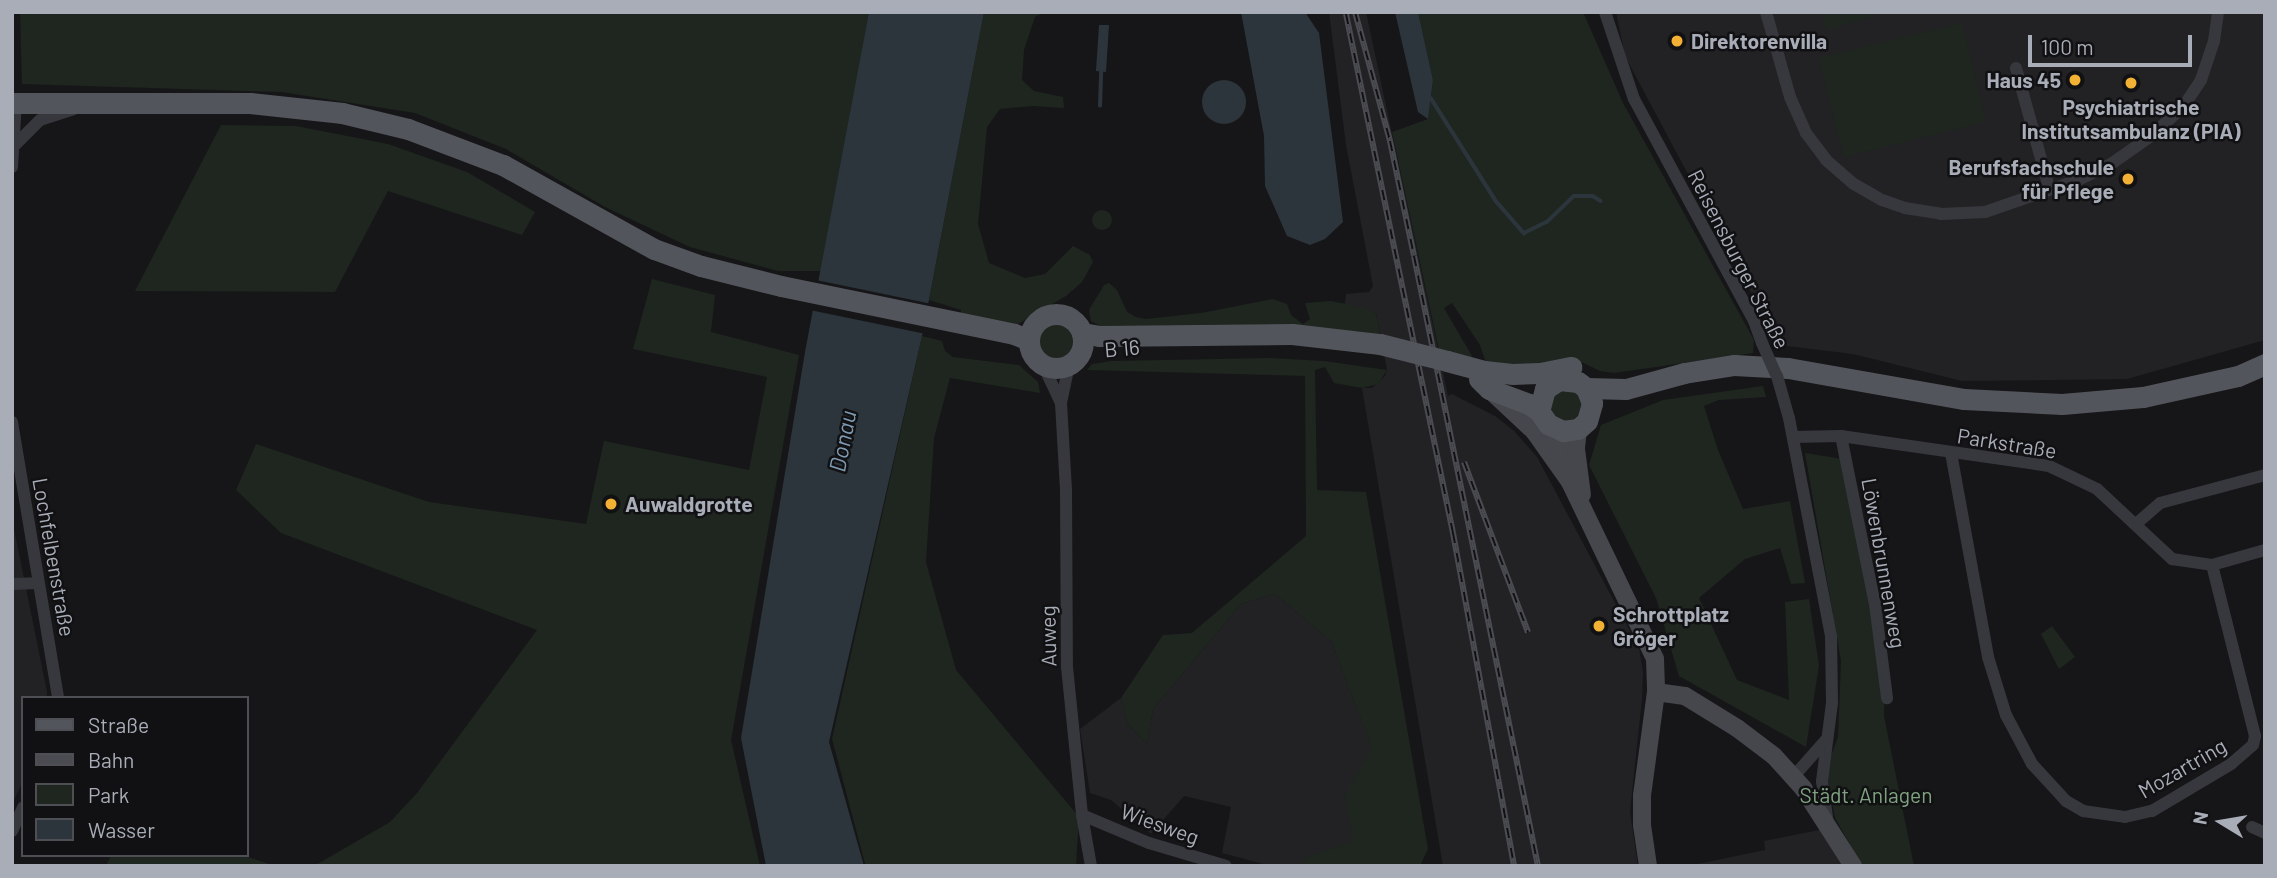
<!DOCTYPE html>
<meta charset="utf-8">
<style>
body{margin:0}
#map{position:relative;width:2277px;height:878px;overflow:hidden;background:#161618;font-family:Barlow,sans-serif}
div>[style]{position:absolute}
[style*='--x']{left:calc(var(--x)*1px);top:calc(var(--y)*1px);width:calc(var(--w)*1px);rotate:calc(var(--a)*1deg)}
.built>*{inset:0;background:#222225}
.green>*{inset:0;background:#1e261f}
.round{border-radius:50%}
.water>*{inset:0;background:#2c353c}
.pier>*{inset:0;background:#161618}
.stream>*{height:3.5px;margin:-1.75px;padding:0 1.75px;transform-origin:1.75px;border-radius:1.75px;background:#2c353c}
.street>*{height:12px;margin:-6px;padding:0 6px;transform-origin:6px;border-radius:6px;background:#37383d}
.secondary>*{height:18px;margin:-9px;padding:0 9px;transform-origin:9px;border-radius:9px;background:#45474d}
.primary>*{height:21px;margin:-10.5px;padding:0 10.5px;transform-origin:10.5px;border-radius:10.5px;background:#53555c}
.primary>.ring{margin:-10.5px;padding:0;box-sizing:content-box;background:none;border:21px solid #53555c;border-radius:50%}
.rail>*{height:6px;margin-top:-3px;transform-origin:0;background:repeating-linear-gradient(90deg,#111113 0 10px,#4a4c52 0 20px);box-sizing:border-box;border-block:2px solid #4a4c52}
.street-bridge>*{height:12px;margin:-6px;padding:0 6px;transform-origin:6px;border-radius:6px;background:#37383d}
.primary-bridge>*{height:21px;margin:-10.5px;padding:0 10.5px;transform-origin:10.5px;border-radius:10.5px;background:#53555c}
.dots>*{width:19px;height:19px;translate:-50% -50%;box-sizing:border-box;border:4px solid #111113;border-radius:50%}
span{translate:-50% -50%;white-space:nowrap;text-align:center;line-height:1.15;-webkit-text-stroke:5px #111113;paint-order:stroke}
.poi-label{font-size:21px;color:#a8adb8;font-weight:700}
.left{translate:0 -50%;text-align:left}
.right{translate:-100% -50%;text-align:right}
.street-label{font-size:21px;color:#a8adb8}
.park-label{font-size:21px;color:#7fa381}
.water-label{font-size:23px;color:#7f9bb3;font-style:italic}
.frame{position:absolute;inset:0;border:14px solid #a8adb8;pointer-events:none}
.legend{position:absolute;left:21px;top:696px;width:228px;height:161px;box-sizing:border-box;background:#111113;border:2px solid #4d4f55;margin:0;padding:9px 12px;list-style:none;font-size:21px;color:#a8adb8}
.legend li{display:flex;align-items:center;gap:14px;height:35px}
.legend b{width:35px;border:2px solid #4d4f55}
.north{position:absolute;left:2186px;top:787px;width:70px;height:70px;-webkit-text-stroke:5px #111113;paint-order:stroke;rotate:281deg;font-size:19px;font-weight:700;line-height:28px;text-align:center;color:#a8adb8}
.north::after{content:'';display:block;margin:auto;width:24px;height:32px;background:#a8adb8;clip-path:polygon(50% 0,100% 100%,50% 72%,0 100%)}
.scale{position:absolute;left:2028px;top:35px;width:164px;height:32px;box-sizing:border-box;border:4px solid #a8adb8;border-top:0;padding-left:9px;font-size:21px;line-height:24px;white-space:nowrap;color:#a8adb8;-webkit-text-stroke:5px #111113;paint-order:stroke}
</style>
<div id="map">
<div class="built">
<div style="clip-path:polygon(1329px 12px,1366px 12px,1448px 396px,1452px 394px,1495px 416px,1514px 431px,1537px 457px,1639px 648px,1643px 672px,1642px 699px,1630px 812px,1638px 866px,1443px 866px,1362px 388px,1372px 388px,1385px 376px,1387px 370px,1376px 314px,1345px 304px,1346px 294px,1369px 292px,1373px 286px,1346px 145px)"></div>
<div style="clip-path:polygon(1616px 12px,2265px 12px,2265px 340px,2127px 379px,1962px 381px,1853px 354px,1779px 345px,1625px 56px)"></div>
<div style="clip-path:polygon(12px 519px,47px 692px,47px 698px,23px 698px,23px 781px,12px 804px)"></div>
<div style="clip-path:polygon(1275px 594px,1331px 641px,1409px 845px,1308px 866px,1271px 866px,1222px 853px,1231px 807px,1184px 796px,1151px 834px,1111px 800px,1090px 793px,1080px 729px,1121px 698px,1128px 724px,1147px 744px,1153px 709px,1241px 604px)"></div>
<div style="clip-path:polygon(1829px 828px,1853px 866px,1688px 866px,1765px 850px,1764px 841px)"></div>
</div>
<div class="green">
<div style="clip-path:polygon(20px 12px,869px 12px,822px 271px,778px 271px,690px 247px,605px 207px,506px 149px,415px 113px,282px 92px,22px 84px)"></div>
<div style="clip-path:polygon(984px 12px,1045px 12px,1035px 17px,1024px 50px,1022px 80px,1034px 91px,1063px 97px,1064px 108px,1033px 106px,1000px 109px,987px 127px,978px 224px,989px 263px,1025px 278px,1045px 274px,1073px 246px,1090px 255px,1093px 262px,1082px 282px,1066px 296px,1018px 324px,961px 315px,961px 310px,929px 300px)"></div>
<div style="clip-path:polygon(1418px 12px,1583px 12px,1623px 103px,1754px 340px,1753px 353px,1614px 373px,1600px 371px,1579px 361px,1492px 366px,1485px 360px,1480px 345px,1452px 303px,1444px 308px,1472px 356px,1468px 360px,1439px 350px,1392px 132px,1428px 119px,1433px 80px)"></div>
<div style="clip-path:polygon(1822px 12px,1870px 12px,1872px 17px,1826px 30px)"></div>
<div style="clip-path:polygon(1962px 23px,1986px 122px,1844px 157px,1819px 58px)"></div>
<div style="clip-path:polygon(221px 125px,296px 126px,388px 144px,467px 172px,535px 212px,522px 235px,388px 191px,335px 292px,135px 291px)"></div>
<div class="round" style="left:1092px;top:210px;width:20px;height:20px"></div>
<div style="clip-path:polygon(652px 279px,715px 295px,711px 332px,799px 355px,731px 740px,760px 866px,314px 866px,390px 822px,417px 793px,537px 630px,281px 533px,236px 490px,256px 444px,429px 502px,586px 524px,604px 441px,749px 470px,767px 377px,633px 349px)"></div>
<div style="clip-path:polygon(1109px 283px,1117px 290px,1127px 312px,1136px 317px,1146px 319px,1201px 313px,1273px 299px,1287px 304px,1291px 315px,1303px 324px,1310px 319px,1305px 303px,1331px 301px,1363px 307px,1376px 314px,1380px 335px,1357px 331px,1102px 327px,1091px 321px,1089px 310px,1104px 285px)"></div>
<div class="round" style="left:1038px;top:323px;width:36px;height:36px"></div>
<div style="clip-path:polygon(922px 336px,942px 341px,945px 351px,953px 357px,1019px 365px,1038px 382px,1040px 393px,950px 378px,934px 438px,926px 562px,956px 670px,1079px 817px,1076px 866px,866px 866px,864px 860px,832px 739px)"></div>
<div style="clip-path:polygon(1270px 358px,1324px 361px,1387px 370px,1378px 384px,1362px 388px,1334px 383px,1325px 367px,1315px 370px,1317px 490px,1366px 492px,1428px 849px,1420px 866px,1301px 866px,1307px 857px,1353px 842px,1345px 794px,1372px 749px,1331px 641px,1275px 594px,1241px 604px,1153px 709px,1147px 744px,1128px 724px,1121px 698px,1163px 635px,1192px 633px,1306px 536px,1305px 376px,1087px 370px,1092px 364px,1112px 361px)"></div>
<div style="clip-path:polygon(1763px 386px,1766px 397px,1719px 400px,1704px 406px,1718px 450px,1743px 509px,1790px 501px,1805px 583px,1791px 584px,1780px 548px,1745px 559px,1699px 598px,1737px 680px,1789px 700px,1785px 602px,1809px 599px,1819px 666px,1806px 747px,1679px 676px,1656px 598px,1589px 465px,1601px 425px,1663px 400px)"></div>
<div style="clip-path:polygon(1557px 388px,1581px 393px,1583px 411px,1570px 423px,1549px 415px,1548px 397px)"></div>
<div style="clip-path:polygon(1805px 453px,1843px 459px,1885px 670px,1884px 716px,1914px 866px,1862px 866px,1835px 818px,1826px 769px,1838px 737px,1841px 661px)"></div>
<div style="clip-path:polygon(2052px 626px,2075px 657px,2059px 669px,2041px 634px)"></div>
<div style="clip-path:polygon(111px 855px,242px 855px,275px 866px,106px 866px)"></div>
</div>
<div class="water">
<div style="clip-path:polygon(869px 12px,984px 12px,922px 336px,829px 742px,864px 866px,766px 866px,741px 738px,805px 352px)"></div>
<div style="clip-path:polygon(1241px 12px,1305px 12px,1319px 33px,1343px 222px,1325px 239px,1310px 245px,1287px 236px,1265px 186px,1264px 136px)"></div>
<div style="clip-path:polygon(1395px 12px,1418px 12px,1433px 80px,1428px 119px,1418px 112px)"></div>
<div style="clip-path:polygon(1099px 25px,1109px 25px,1106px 72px,1096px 71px)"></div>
<div class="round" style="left:1202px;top:80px;width:44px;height:44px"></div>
</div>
<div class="pier">
<div style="clip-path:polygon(816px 280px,932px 304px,926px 334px,810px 310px)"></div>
</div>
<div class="stream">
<div style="--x:1431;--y:98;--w:122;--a:57.7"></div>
<div style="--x:1496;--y:201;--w:43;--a:48.8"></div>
<div style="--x:1524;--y:233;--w:25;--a:-26"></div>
<div style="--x:1547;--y:222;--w:37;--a:-44"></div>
<div style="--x:1574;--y:196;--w:19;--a:0"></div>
<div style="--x:1593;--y:196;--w:9;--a:32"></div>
<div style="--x:1100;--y:106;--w:34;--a:-88"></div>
</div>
<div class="street">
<div style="--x:1605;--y:12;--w:92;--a:71.6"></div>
<div style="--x:1634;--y:99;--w:252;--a:61.6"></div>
<div style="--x:1754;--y:321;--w:23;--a:70"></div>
<div style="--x:1766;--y:12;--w:88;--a:74.2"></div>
<div style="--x:1790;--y:97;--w:39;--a:66"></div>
<div style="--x:1806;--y:133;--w:34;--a:53"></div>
<div style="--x:1826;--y:160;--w:37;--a:41"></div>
<div style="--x:1854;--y:184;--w:32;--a:30"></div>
<div style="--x:1882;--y:200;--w:24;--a:19"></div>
<div style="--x:1905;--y:208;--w:36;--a:9"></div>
<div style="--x:1941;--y:214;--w:44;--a:-2.6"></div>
<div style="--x:1985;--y:212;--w:98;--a:-19"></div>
<div style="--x:2078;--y:180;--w:37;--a:-26"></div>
<div style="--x:2111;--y:164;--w:49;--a:-35"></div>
<div style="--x:2151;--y:136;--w:43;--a:-42.2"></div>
<div style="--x:2183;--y:107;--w:32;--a:-56"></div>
<div style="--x:2201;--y:80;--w:41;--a:-71.6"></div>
<div style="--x:2214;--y:41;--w:29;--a:-82"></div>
<div style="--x:2016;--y:68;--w:124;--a:74.6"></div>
<div style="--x:15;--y:145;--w:35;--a:-45"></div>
<div style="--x:40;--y:120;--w:35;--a:-18"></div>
<div style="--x:12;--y:167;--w:65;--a:-86.5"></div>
<div style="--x:1043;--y:365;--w:42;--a:64.7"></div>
<div style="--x:1069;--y:365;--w:39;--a:102"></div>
<div style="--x:1061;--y:403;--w:87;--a:86.7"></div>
<div style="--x:1066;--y:490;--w:177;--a:89.7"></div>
<div style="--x:1067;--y:667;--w:149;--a:84.2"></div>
<div style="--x:1082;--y:815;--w:52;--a:80"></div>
<div style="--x:1789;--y:418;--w:223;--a:79.1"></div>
<div style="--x:1831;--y:637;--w:66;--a:89.1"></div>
<div style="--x:1832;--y:703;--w:79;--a:97.3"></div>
<div style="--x:1822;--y:781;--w:43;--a:82.1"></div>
<div style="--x:12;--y:422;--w:280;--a:80.5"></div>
<div style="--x:1841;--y:436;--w:171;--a:78.6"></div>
<div style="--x:1875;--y:604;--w:95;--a:82.7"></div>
<div style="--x:1793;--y:437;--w:48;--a:-1.2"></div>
<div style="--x:1841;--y:436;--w:210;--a:8.2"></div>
<div style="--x:2049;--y:466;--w:53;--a:25.6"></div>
<div style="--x:2097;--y:489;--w:103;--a:43"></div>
<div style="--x:2172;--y:559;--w:40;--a:8.5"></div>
<div style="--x:2212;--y:565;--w:55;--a:-15.8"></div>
<div style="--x:1951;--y:453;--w:207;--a:79.7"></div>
<div style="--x:1988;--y:657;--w:61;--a:72.8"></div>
<div style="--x:2006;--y:715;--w:55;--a:62"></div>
<div style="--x:2032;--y:764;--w:50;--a:47.4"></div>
<div style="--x:2066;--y:801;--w:20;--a:30"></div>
<div style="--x:2083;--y:811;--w:42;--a:8.1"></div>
<div style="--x:2125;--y:817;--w:28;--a:-13"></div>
<div style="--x:2152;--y:811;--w:92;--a:-30.7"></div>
<div style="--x:2231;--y:764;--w:29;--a:-41"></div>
<div style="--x:2253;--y:745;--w:9;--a:-77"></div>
<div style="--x:2255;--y:736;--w:176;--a:-104.1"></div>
<div style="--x:2136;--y:524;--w:32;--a:-41"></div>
<div style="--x:2160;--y:503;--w:109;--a:-14.9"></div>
<div style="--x:12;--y:584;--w:25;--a:-2"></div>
<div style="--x:1794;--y:776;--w:48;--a:-48.4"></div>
<div style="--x:1082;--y:815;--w:73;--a:22.7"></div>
<div style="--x:1149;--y:843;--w:80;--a:16.6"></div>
<div style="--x:2252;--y:827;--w:14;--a:25"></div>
<div style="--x:12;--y:831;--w:26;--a:-65"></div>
</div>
<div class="secondary">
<div style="--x:1492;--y:392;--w:57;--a:42.9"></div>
<div style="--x:1534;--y:431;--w:62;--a:54.8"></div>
<div style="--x:1570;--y:482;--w:196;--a:64.3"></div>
<div style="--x:1655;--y:659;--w:33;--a:88"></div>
<div style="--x:1656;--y:692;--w:105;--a:97.7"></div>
<div style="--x:1642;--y:796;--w:29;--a:90"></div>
<div style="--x:1642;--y:825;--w:41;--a:81.7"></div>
<div style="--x:1555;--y:429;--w:44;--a:72.8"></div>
<div style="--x:1578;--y:429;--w:20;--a:96"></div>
<div style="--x:1576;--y:449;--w:46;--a:82.6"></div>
<div style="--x:1656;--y:692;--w:29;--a:8"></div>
<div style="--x:1685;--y:696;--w:61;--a:31.6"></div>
<div style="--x:1737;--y:728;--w:46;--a:37.1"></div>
<div style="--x:1774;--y:756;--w:43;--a:47.8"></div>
<div style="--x:1803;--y:788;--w:93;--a:57.3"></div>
</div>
<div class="primary">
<div style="--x:12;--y:103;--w:238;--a:0"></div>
<div style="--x:250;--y:103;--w:93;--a:6.2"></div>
<div style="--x:342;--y:113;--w:68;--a:13.6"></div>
<div style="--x:408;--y:129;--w:102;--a:20.8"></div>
<div style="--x:503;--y:165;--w:173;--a:29.1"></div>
<div style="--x:654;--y:249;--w:50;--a:19.9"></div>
<div style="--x:701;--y:266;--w:82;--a:14"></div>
<div style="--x:781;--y:286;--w:238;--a:11.6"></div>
<div style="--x:1014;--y:334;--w:16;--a:22"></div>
<div class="ring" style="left:1029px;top:314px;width:33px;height:33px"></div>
<div style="--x:1082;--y:333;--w:17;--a:10"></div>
<div style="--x:1099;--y:336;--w:193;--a:-0.6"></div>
<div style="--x:1292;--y:334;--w:89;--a:6.5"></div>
<div style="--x:1447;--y:361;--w:38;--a:15"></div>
<div style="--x:1484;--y:371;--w:28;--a:6"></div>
<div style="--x:1512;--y:374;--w:28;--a:-2"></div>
<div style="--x:1540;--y:373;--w:32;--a:-11"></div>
<div style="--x:1479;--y:379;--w:14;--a:45"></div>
<div style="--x:1489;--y:389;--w:43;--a:20.6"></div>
<div style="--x:1529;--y:404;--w:12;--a:35"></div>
<div style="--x:1539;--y:411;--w:16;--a:55"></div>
<div style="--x:1548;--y:424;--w:17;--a:25"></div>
<div style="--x:1563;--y:431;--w:15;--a:-8"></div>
<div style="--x:1578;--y:429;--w:12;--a:-42"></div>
<div style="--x:1587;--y:421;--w:19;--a:-74"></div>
<div style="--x:1592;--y:403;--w:16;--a:-112"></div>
<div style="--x:1586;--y:388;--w:10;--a:-143"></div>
<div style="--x:1578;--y:382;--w:19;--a:-174"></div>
<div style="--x:1559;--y:380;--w:17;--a:147"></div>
<div style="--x:1545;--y:389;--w:23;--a:105"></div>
<div style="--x:1586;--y:388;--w:40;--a:1.4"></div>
<div style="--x:1626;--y:389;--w:60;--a:-15.4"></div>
<div style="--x:1684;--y:373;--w:51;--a:-9.1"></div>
<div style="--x:1734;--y:365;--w:54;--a:3.2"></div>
<div style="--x:1788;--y:368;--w:179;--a:10"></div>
<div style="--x:1964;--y:399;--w:98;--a:2.9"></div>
<div style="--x:2062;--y:404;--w:81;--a:-4.9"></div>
<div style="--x:2143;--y:397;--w:97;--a:-12.5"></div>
<div style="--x:2238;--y:376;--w:30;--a:-24"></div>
</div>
<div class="rail">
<div style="--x:1355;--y:12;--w:134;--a:74.8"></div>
<div style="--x:1390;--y:141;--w:117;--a:78.2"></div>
<div style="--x:1414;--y:256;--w:622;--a:78.51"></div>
<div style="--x:1346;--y:14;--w:530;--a:78.35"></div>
<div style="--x:1453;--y:533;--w:339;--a:79.6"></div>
<div style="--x:1464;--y:462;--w:182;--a:69.4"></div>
</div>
<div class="street-bridge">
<div style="--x:1762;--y:343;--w:36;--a:66"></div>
<div style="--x:1777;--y:376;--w:44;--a:74.1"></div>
</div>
<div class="primary-bridge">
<div style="--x:1380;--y:344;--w:69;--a:14.2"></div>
</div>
<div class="dots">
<div style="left:1677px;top:41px;background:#f2b134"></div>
<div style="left:2075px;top:80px;background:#f2b134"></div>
<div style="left:2131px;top:83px;background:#f2b134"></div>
<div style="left:2128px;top:179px;background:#f2b134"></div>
<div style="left:611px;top:504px;background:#f2b134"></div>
<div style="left:1599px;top:626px;background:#f2b134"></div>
</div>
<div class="poi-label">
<span class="left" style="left:1691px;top:41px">Direktorenvilla</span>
<span class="right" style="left:2061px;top:80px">Haus 45</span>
<span style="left:2131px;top:119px">Psychiatrische<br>Institutsambulanz (PIA)</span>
<span class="right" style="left:2114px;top:179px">Berufsfachschule<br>für Pflege</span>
<span class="left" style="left:625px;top:504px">Auwaldgrotte</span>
<span class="left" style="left:1613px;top:626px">Schrottplatz<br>Gröger</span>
</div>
<div class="street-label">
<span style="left:1739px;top:259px;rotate:63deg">Reisensburger Straße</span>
<span style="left:1122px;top:348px;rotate:-5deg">B 16</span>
<span style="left:2007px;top:443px;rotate:9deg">Parkstraße</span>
<span style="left:54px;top:557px;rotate:80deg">Lochfelbenstraße</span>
<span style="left:1884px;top:563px;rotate:80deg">Löwenbrunnenweg</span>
<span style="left:1048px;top:636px;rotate:-91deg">Auweg</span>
<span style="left:2182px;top:768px;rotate:-30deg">Mozartring</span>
<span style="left:1160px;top:824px;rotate:20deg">Wiesweg</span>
</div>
<div class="park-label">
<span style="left:1866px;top:795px">Städt. Anlagen</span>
</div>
<div class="water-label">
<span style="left:842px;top:441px;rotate:-79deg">Donau</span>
</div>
<div class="frame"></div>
<ul class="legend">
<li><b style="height:9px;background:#53555c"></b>Straße</li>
<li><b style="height:9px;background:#4a4c52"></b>Bahn</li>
<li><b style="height:19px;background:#1e261f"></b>Park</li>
<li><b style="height:19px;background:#2c353c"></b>Wasser</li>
</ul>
<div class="north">N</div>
<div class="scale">100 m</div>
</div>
